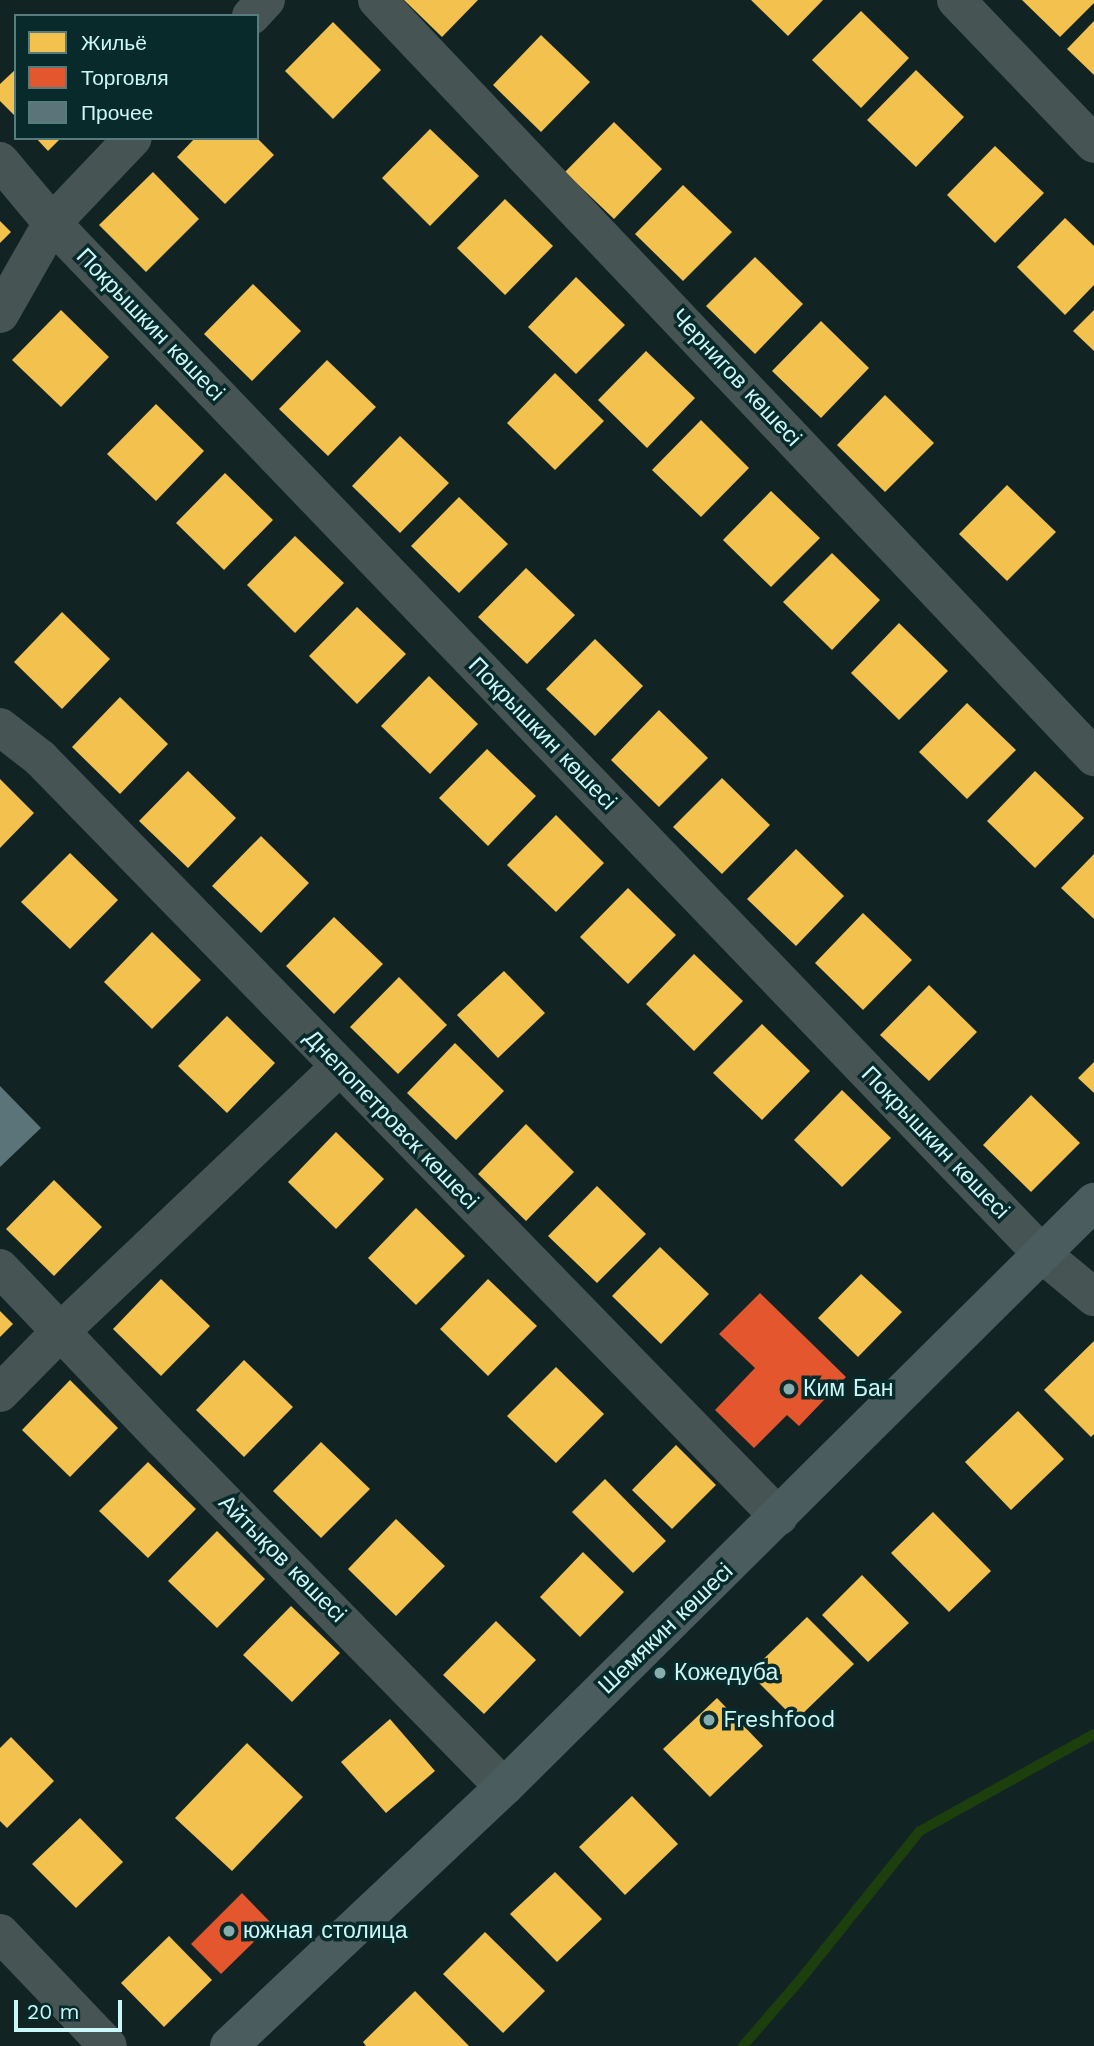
<!DOCTYPE html>
<meta charset="utf-8">
<style>
body{margin:0}
#map{position:relative;width:1094px;height:2046px;overflow:hidden;background:#112323;font-family:"Work Sans",sans-serif}
div>[style]{position:absolute}
[style*='--x']{left:calc(var(--x)*1px);top:calc(var(--y)*1px);width:calc(var(--w)*1px);rotate:calc(var(--a)*1deg)}
.homes>*{inset:0;background:#f2c14e}
.shops>*{inset:0;background:#e4572e}
.stream>*{height:10px;margin:-5px;padding:0 5px;transform-origin:5px;border-radius:5px;background:#1d3f0e}
.building>*{inset:0;background:#5b7479}
.minor>*{height:38px;margin:-19px;padding:0 19px;transform-origin:19px;border-radius:19px;background:#475454}
.major>*{height:38px;margin:-19px;padding:0 19px;transform-origin:19px;border-radius:19px;background:#4a5c5d}
.dots>*{width:19px;height:19px;translate:-50% -50%;box-sizing:border-box;border:4px solid #092a2b;border-radius:50%}
span{translate:-50% -50%;white-space:nowrap;text-align:center;line-height:1.15;-webkit-text-stroke:7px #092a2b;paint-order:stroke}
.street-label{font-size:23px;color:#caf7f8}
.poi-label{font-size:23px;color:#caf7f8}
.left{translate:0 -50%;text-align:left}
.legend{position:absolute;left:14px;top:14px;width:245px;height:126px;box-sizing:border-box;background:#092a2b;border:2px solid #567c7d;margin:0;padding:9px 12px;list-style:none;font-size:21px;color:#caf7f8}
.legend li{display:flex;align-items:center;gap:14px;height:35px}
.legend b{width:35px;border:2px solid #567c7d}
.scale{position:absolute;left:14px;top:2000px;width:108px;height:32px;box-sizing:border-box;border:4px solid #caf7f8;border-top:0;padding-left:9px;font-size:21px;line-height:24px;white-space:nowrap;color:#caf7f8;-webkit-text-stroke:5px #092a2b;paint-order:stroke}
</style>
<div id="map">
<div class="homes">
<div style="clip-path:polygon(404px 0,478px 0,442px 37px)"></div>
<div style="clip-path:polygon(751px 0,823px 0,788px 36px)"></div>
<div style="clip-path:polygon(1022px 0,1094px 0,1094px 3px,1060px 37px)"></div>
<div style="clip-path:polygon(861px 11px,909px 58px,861px 108px,812px 60px)"></div>
<div style="clip-path:polygon(1094px 21px,1094px 75px,1067px 49px)"></div>
<div style="clip-path:polygon(333px 22px,381px 70px,333px 119px,285px 71px)"></div>
<div style="clip-path:polygon(541px 35px,590px 82px,541px 132px,493px 85px)"></div>
<div style="clip-path:polygon(16px 69px,16px 117px,0 101px,0 84px)"></div>
<div style="clip-path:polygon(916px 70px,964px 117px,916px 167px,867px 120px)"></div>
<div style="clip-path:polygon(614px 122px,662px 169px,614px 219px,565px 172px)"></div>
<div style="clip-path:polygon(430px 129px,479px 176px,430px 226px,382px 178px)"></div>
<div style="clip-path:polygon(36px 138px,61px 138px,48px 151px)"></div>
<div style="clip-path:polygon(195px 138px,257px 138px,274px 155px,225px 204px,177px 157px)"></div>
<div style="clip-path:polygon(995px 146px,1044px 193px,995px 243px,947px 195px)"></div>
<div style="clip-path:polygon(153px 172px,199px 219px,146px 272px,99px 225px)"></div>
<div style="clip-path:polygon(683px 185px,732px 232px,683px 281px,635px 234px)"></div>
<div style="clip-path:polygon(505px 199px,553px 246px,505px 295px,457px 248px)"></div>
<div style="clip-path:polygon(1065px 218px,1094px 246px,1094px 285px,1065px 315px,1017px 267px)"></div>
<div style="clip-path:polygon(0 221px,11px 232px,0 243px)"></div>
<div style="clip-path:polygon(755px 257px,803px 304px,755px 354px,706px 306px)"></div>
<div style="clip-path:polygon(576px 277px,625px 325px,576px 374px,528px 327px)"></div>
<div style="clip-path:polygon(253px 284px,301px 331px,252px 381px,204px 334px)"></div>
<div style="clip-path:polygon(61px 310px,109px 357px,61px 407px,12px 360px)"></div>
<div style="clip-path:polygon(1094px 310px,1094px 351px,1073px 331px)"></div>
<div style="clip-path:polygon(821px 321px,869px 368px,821px 418px,772px 371px)"></div>
<div style="clip-path:polygon(646px 351px,695px 398px,647px 448px,598px 400px)"></div>
<div style="clip-path:polygon(327px 360px,376px 407px,328px 456px,279px 409px)"></div>
<div style="clip-path:polygon(555px 373px,604px 421px,555px 470px,507px 423px)"></div>
<div style="clip-path:polygon(885px 395px,934px 443px,885px 492px,837px 445px)"></div>
<div style="clip-path:polygon(156px 404px,204px 451px,156px 501px,107px 454px)"></div>
<div style="clip-path:polygon(701px 420px,749px 468px,701px 517px,652px 470px)"></div>
<div style="clip-path:polygon(400px 436px,449px 483px,400px 533px,352px 486px)"></div>
<div style="clip-path:polygon(225px 473px,273px 520px,224px 570px,176px 523px)"></div>
<div style="clip-path:polygon(1007px 485px,1056px 532px,1007px 581px,959px 534px)"></div>
<div style="clip-path:polygon(771px 491px,820px 538px,771px 587px,723px 540px)"></div>
<div style="clip-path:polygon(459px 497px,508px 544px,459px 593px,411px 546px)"></div>
<div style="clip-path:polygon(295px 536px,344px 583px,295px 633px,247px 585px)"></div>
<div style="clip-path:polygon(832px 553px,880px 600px,832px 650px,783px 602px)"></div>
<div style="clip-path:polygon(526px 568px,575px 615px,527px 664px,478px 617px)"></div>
<div style="clip-path:polygon(357px 607px,406px 654px,357px 704px,309px 656px)"></div>
<div style="clip-path:polygon(62px 612px,110px 659px,62px 709px,14px 662px)"></div>
<div style="clip-path:polygon(899px 623px,948px 671px,899px 720px,851px 673px)"></div>
<div style="clip-path:polygon(595px 639px,643px 686px,595px 736px,546px 689px)"></div>
<div style="clip-path:polygon(429px 676px,478px 724px,430px 774px,381px 726px)"></div>
<div style="clip-path:polygon(120px 697px,168px 744px,120px 794px,72px 747px)"></div>
<div style="clip-path:polygon(967px 703px,1016px 750px,967px 799px,919px 752px)"></div>
<div style="clip-path:polygon(659px 710px,708px 758px,659px 807px,611px 760px)"></div>
<div style="clip-path:polygon(487px 749px,536px 796px,488px 846px,439px 798px)"></div>
<div style="clip-path:polygon(188px 771px,236px 818px,188px 868px,139px 821px)"></div>
<div style="clip-path:polygon(1035px 771px,1084px 818px,1035px 868px,987px 821px)"></div>
<div style="clip-path:polygon(722px 778px,770px 825px,722px 874px,673px 827px)"></div>
<div style="clip-path:polygon(0 779px,34px 813px,0 848px)"></div>
<div style="clip-path:polygon(556px 815px,604px 863px,556px 912px,507px 865px)"></div>
<div style="clip-path:polygon(261px 836px,309px 883px,261px 933px,212px 886px)"></div>
<div style="clip-path:polygon(796px 849px,844px 896px,796px 946px,747px 899px)"></div>
<div style="clip-path:polygon(70px 853px,118px 900px,70px 949px,21px 902px)"></div>
<div style="clip-path:polygon(1094px 854px,1094px 919px,1061px 888px)"></div>
<div style="clip-path:polygon(628px 888px,676px 935px,628px 984px,580px 937px)"></div>
<div style="clip-path:polygon(863px 913px,912px 960px,863px 1010px,815px 963px)"></div>
<div style="clip-path:polygon(334px 917px,383px 964px,334px 1014px,286px 966px)"></div>
<div style="clip-path:polygon(152px 932px,201px 980px,152px 1029px,104px 982px)"></div>
<div style="clip-path:polygon(694px 954px,743px 1001px,694px 1051px,646px 1004px)"></div>
<div style="clip-path:polygon(504px 971px,545px 1013px,498px 1058px,457px 1015px)"></div>
<div style="clip-path:polygon(399px 977px,447px 1025px,398px 1074px,350px 1027px)"></div>
<div style="clip-path:polygon(929px 985px,977px 1032px,929px 1081px,880px 1035px)"></div>
<div style="clip-path:polygon(227px 1016px,275px 1063px,227px 1113px,178px 1066px)"></div>
<div style="clip-path:polygon(762px 1024px,810px 1071px,762px 1120px,713px 1073px)"></div>
<div style="clip-path:polygon(455px 1043px,504px 1091px,456px 1140px,407px 1093px)"></div>
<div style="clip-path:polygon(1094px 1062px,1094px 1093px,1078px 1078px)"></div>
<div style="clip-path:polygon(842px 1090px,891px 1138px,842px 1187px,794px 1140px)"></div>
<div style="clip-path:polygon(1031px 1095px,1080px 1143px,1031px 1192px,983px 1145px)"></div>
<div style="clip-path:polygon(526px 1124px,574px 1172px,526px 1221px,478px 1174px)"></div>
<div style="clip-path:polygon(336px 1132px,384px 1179px,336px 1229px,288px 1182px)"></div>
<div style="clip-path:polygon(54px 1180px,102px 1227px,54px 1276px,6px 1229px)"></div>
<div style="clip-path:polygon(597px 1186px,646px 1234px,597px 1283px,548px 1236px)"></div>
<div style="clip-path:polygon(416px 1208px,465px 1256px,416px 1305px,368px 1258px)"></div>
<div style="clip-path:polygon(660px 1247px,709px 1294px,661px 1344px,612px 1296px)"></div>
<div style="clip-path:polygon(861px 1274px,902px 1312px,858px 1357px,818px 1318px)"></div>
<div style="clip-path:polygon(161px 1279px,210px 1326px,161px 1376px,113px 1329px)"></div>
<div style="clip-path:polygon(488px 1279px,537px 1326px,488px 1376px,440px 1329px)"></div>
<div style="clip-path:polygon(0 1311px,13px 1324px,0 1337px)"></div>
<div style="clip-path:polygon(1094px 1341px,1094px 1434px,1091px 1437px,1044px 1390px)"></div>
<div style="clip-path:polygon(244px 1360px,293px 1407px,244px 1457px,196px 1410px)"></div>
<div style="clip-path:polygon(556px 1367px,604px 1414px,556px 1463px,507px 1416px)"></div>
<div style="clip-path:polygon(70px 1380px,118px 1428px,70px 1477px,22px 1430px)"></div>
<div style="clip-path:polygon(1018px 1411px,1064px 1459px,1011px 1510px,965px 1462px)"></div>
<div style="clip-path:polygon(321px 1442px,370px 1489px,321px 1538px,273px 1491px)"></div>
<div style="clip-path:polygon(676px 1445px,716px 1485px,672px 1529px,632px 1490px)"></div>
<div style="clip-path:polygon(148px 1462px,196px 1509px,148px 1558px,99px 1511px)"></div>
<div style="clip-path:polygon(605px 1479px,666px 1541px,633px 1573px,572px 1512px)"></div>
<div style="clip-path:polygon(933px 1512px,991px 1571px,949px 1612px,891px 1553px)"></div>
<div style="clip-path:polygon(396px 1519px,445px 1566px,396px 1616px,348px 1569px)"></div>
<div style="clip-path:polygon(217px 1531px,265px 1579px,217px 1628px,168px 1581px)"></div>
<div style="clip-path:polygon(583px 1552px,624px 1592px,580px 1637px,540px 1597px)"></div>
<div style="clip-path:polygon(862px 1575px,909px 1623px,868px 1662px,822px 1615px)"></div>
<div style="clip-path:polygon(291px 1606px,340px 1653px,292px 1702px,243px 1655px)"></div>
<div style="clip-path:polygon(807px 1617px,854px 1664px,796px 1720px,749px 1673px)"></div>
<div style="clip-path:polygon(496px 1621px,536px 1660px,484px 1714px,443px 1675px)"></div>
<div style="clip-path:polygon(717px 1698px,763px 1746px,710px 1797px,663px 1749px)"></div>
<div style="clip-path:polygon(390px 1719px,435px 1771px,386px 1813px,341px 1762px)"></div>
<div style="clip-path:polygon(11px 1737px,54px 1781px,7px 1828px,0 1821px,0 1748px)"></div>
<div style="clip-path:polygon(247px 1743px,303px 1797px,232px 1871px,175px 1818px)"></div>
<div style="clip-path:polygon(632px 1796px,678px 1844px,625px 1895px,579px 1847px)"></div>
<div style="clip-path:polygon(80px 1818px,123px 1862px,76px 1908px,32px 1864px)"></div>
<div style="clip-path:polygon(555px 1872px,602px 1919px,557px 1962px,510px 1914px)"></div>
<div style="clip-path:polygon(485px 1932px,545px 1991px,503px 2033px,443px 1974px)"></div>
<div style="clip-path:polygon(169px 1936px,212px 1980px,164px 2027px,121px 1983px)"></div>
<div style="clip-path:polygon(415px 1991px,469px 2046px,366px 2046px,363px 2042px)"></div>
</div>
<div class="shops">
<div style="clip-path:polygon(760px 1293px,846px 1377px,799px 1426px,787px 1415px,754px 1448px,715px 1410px,755px 1368px,719px 1334px)"></div>
<div style="clip-path:polygon(242px 1893px,272px 1924px,221px 1974px,191px 1944px)"></div>
</div>
<div class="stream">
<div style="--x:743;--y:2046;--w:87;--a:-49.2"></div>
<div style="--x:800;--y:1980;--w:191;--a:-51.2"></div>
<div style="--x:920;--y:1831;--w:199;--a:-29.1"></div>
</div>
<div class="building">
<div style="clip-path:polygon(0 1086px,41px 1128px,0 1167px)"></div>
</div>
<div class="minor">
<div style="--x:377;--y:0;--w:1043;--a:46.55"></div>
<div style="--x:956;--y:0;--w:199;--a:46.2"></div>
<div style="--x:251;--y:16;--w:22;--a:-47"></div>
<div style="--x:0;--y:161;--w:81;--a:50"></div>
<div style="--x:52;--y:223;--w:1428;--a:46.16"></div>
<div style="--x:1041;--y:1253;--w:69;--a:39.7"></div>
<div style="--x:0;--y:314;--w:105;--a:-60.3"></div>
<div style="--x:52;--y:223;--w:117;--a:-46.4"></div>
<div style="--x:0;--y:727;--w:51;--a:37.8"></div>
<div style="--x:40;--y:758;--w:1059;--a:45.76"></div>
<div style="--x:0;--y:1268;--w:236;--a:46.4"></div>
<div style="--x:163;--y:1439;--w:487;--a:45.6"></div>
<div style="--x:0;--y:1393;--w:86;--a:-45.5"></div>
<div style="--x:60;--y:1332;--w:385;--a:-43.5"></div>
<div style="--x:0;--y:1933;--w:156;--a:46.3"></div>
</div>
<div class="major">
<div style="--x:229;--y:2046;--w:378;--a:-43.3"></div>
<div style="--x:504;--y:1787;--w:831;--a:-44.76"></div>
</div>
<div class="dots">
<div style="left:789px;top:1389px;background:#89adad"></div>
<div style="left:660px;top:1673px;background:#89adad"></div>
<div style="left:709px;top:1720px;background:#89adad"></div>
<div style="left:229px;top:1931px;background:#89adad"></div>
</div>
<div class="street-label">
<span style="left:150px;top:325px;rotate:46deg">Покрышкин көшесі</span>
<span style="left:736px;top:378px;rotate:47deg">Чернигов көшесі</span>
<span style="left:542px;top:734px;rotate:46deg">Покрышкин көшесі</span>
<span style="left:391px;top:1120px;rotate:46deg">Днепопетровск көшесі</span>
<span style="left:935px;top:1143px;rotate:46deg">Покрышкин көшесі</span>
<span style="left:282px;top:1559px;rotate:45deg">Айтықов көшесі</span>
<span style="left:666px;top:1629px;rotate:-44deg">Шемякин көшесі</span>
</div>
<div class="poi-label">
<span class="left" style="left:803px;top:1389px">Ким Бан</span>
<span class="left" style="left:674px;top:1673px">Кожедуба</span>
<span class="left" style="left:723px;top:1720px">Freshfood</span>
<span class="left" style="left:243px;top:1931px">южная столица</span>
</div>
<ul class="legend">
<li><b style="height:19px;background:#f2c14e"></b>Жильё</li>
<li><b style="height:19px;background:#e4572e"></b>Торговля</li>
<li><b style="height:19px;background:#5b7479"></b>Прочее</li>
</ul>
<div class="scale">20 m</div>
</div>
